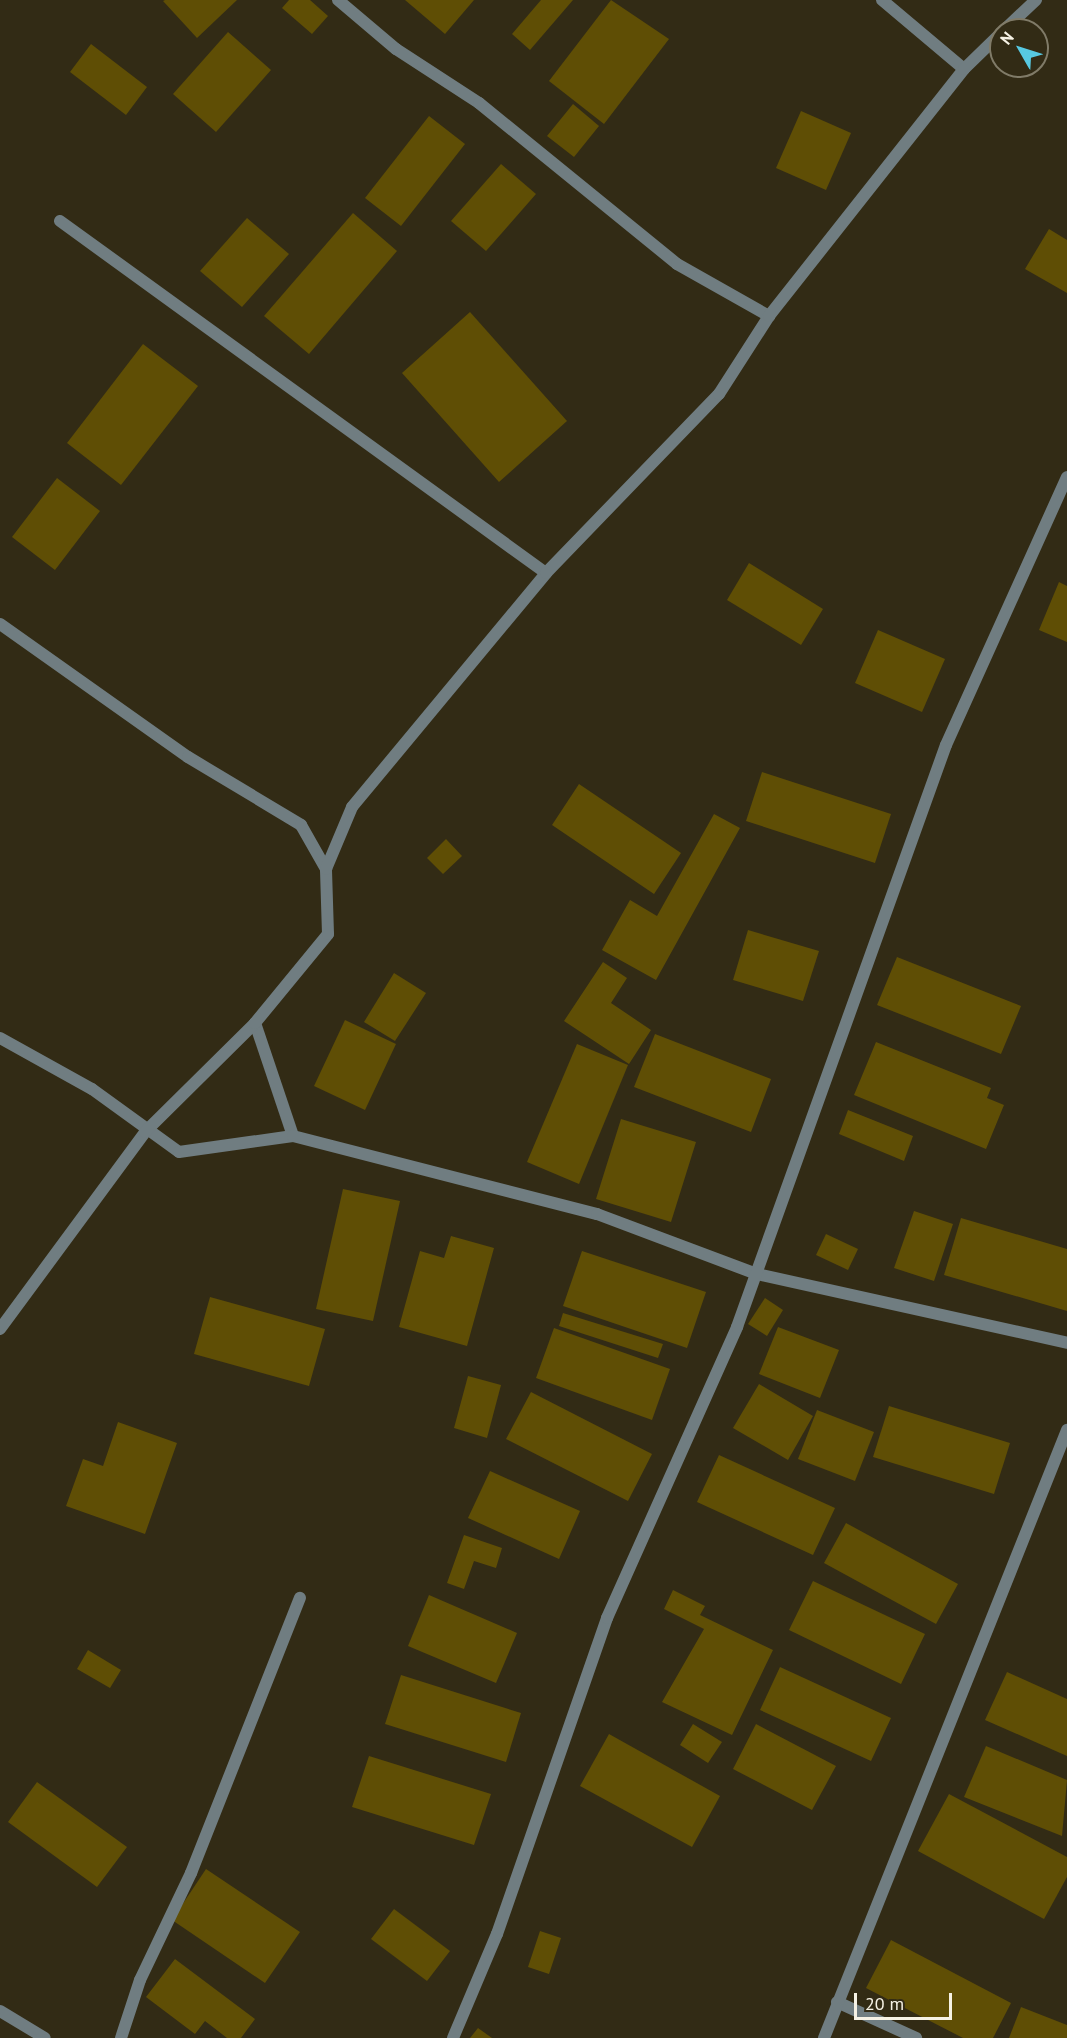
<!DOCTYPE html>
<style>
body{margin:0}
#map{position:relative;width:1067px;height:2038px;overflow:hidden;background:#322b15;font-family:"PT Sans",sans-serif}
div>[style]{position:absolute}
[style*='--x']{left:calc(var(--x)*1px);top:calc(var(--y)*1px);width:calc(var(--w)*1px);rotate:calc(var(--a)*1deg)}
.building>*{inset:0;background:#5f4e05}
.street>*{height:12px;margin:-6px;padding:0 6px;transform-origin:6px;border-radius:6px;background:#707d81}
span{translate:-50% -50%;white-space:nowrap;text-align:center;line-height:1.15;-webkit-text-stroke:4.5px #322b15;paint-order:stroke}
.north{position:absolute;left:989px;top:18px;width:60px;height:60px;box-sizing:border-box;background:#322b15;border:2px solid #807b68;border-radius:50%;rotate:309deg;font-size:16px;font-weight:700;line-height:24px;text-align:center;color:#f6f2e5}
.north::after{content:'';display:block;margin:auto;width:21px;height:27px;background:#57c9e2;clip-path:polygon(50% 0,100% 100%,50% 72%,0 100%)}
.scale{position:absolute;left:854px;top:1993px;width:98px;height:27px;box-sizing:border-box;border:3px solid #f6f2e5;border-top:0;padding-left:8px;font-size:18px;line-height:21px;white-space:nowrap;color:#f6f2e5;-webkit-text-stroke:4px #322b15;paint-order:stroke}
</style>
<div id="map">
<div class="building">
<div style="clip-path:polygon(237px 0,197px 38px,163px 1px,165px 0)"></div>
<div style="clip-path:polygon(289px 0,310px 0,328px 16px,312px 34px,282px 8px)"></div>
<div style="clip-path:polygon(405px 0,474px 0,445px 34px)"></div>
<div style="clip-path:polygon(541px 0,573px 0,530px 50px,512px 34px)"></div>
<div style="clip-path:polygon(611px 0,669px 39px,604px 124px,549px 81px)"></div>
<div style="clip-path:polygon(228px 32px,271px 70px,216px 132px,173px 94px)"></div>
<div style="clip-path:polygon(91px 44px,147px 87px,126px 115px,70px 72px)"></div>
<div style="clip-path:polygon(573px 104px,599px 126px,574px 157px,547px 136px)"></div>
<div style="clip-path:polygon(801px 111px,851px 133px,826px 190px,776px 168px)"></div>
<div style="clip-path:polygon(429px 116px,465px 144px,401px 226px,365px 198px)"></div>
<div style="clip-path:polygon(501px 164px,536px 194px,486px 251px,451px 221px)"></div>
<div style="clip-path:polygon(353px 213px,397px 251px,309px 354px,264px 316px)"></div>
<div style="clip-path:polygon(247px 218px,289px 254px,242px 307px,200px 271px)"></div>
<div style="clip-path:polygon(1049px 229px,1067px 240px,1067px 293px,1025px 269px)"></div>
<div style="clip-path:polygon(470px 312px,567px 421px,499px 482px,402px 373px)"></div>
<div style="clip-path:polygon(143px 344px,198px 386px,121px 485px,67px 443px)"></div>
<div style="clip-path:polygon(57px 478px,100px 511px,55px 570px,12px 537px)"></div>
<div style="clip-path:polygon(749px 563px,823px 609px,801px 645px,727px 600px)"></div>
<div style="clip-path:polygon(1059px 582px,1067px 586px,1067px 642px,1039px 630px)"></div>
<div style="clip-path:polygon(878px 630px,945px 659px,922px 712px,855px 683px)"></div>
<div style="clip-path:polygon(762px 772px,891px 814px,875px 863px,746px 821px)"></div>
<div style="clip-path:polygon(579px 784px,681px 853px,654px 894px,552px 825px)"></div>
<div style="clip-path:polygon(714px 814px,740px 828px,656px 980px,602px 950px,630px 900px,657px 916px)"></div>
<div style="clip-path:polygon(446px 839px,462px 856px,443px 874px,427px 858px)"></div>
<div style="clip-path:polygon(748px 930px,819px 951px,803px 1001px,733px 980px)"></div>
<div style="clip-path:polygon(897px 957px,1021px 1006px,1001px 1054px,877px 1005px)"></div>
<div style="clip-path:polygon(603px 962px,627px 978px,611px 1003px,651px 1030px,629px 1064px,564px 1021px)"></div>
<div style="clip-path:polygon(394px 973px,426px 993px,395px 1041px,364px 1022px)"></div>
<div style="clip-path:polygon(345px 1020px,396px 1044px,365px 1110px,314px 1086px)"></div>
<div style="clip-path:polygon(655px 1034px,771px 1079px,751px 1132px,634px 1087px)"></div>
<div style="clip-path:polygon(876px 1042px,991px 1088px,987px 1098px,1004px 1105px,986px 1149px,854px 1095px)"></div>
<div style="clip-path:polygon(577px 1044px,628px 1065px,579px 1184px,527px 1162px)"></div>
<div style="clip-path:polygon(848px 1110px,913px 1136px,904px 1161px,839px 1134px)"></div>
<div style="clip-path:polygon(621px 1119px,696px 1142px,671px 1222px,596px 1199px)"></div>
<div style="clip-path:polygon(343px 1189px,400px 1201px,373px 1321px,316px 1309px)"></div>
<div style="clip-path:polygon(914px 1211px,953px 1224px,934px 1281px,894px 1268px)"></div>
<div style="clip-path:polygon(961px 1218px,1067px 1249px,1067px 1311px,944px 1275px)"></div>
<div style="clip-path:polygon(826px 1234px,858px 1249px,848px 1270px,816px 1255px)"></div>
<div style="clip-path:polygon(451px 1236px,494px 1248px,467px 1346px,399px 1327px,420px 1251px,444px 1258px)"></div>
<div style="clip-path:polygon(582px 1251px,706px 1292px,687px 1348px,563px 1306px)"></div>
<div style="clip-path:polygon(210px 1297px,325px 1329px,309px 1386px,194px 1354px)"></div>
<div style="clip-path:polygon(765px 1298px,783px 1310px,767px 1336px,748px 1324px)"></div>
<div style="clip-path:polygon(563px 1313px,663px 1344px,658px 1358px,559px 1326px)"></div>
<div style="clip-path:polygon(778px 1327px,839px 1350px,820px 1398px,759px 1374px)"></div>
<div style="clip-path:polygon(554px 1328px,670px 1369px,652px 1420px,536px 1378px)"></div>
<div style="clip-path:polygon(468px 1376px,501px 1385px,487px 1438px,454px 1428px)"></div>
<div style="clip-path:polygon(759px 1384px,813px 1416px,788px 1460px,733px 1428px)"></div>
<div style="clip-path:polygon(531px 1392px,652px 1454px,628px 1501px,506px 1439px)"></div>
<div style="clip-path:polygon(889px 1406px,1010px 1443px,994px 1494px,873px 1457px)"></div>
<div style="clip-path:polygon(817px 1410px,874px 1432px,855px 1481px,798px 1459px)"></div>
<div style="clip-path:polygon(118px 1422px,177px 1443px,145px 1534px,66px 1506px,83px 1459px,103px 1466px)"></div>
<div style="clip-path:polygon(719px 1455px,835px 1508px,813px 1555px,697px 1502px)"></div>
<div style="clip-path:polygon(490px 1471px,580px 1511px,559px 1559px,468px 1518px)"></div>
<div style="clip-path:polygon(846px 1523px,958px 1584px,936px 1624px,824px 1563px)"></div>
<div style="clip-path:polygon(464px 1535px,502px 1548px,496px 1568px,474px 1561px,464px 1589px,447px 1583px)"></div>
<div style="clip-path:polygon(813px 1581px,925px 1634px,901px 1684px,789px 1630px)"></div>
<div style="clip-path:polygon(673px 1590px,705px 1606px,700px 1615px,773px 1650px,732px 1735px,662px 1702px,704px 1629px,664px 1609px)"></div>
<div style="clip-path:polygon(429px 1595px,517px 1633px,496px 1683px,408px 1646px)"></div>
<div style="clip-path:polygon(88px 1650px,121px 1670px,110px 1688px,77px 1669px)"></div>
<div style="clip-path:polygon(780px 1667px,891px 1718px,871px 1761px,760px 1710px)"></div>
<div style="clip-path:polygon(1007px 1672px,1067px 1699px,1067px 1756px,985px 1720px)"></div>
<div style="clip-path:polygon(401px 1675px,521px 1713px,506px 1762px,385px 1724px)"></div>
<div style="clip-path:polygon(693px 1724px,722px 1742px,708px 1763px,680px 1745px)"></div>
<div style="clip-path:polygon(756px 1724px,836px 1766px,812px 1810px,733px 1769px)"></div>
<div style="clip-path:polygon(609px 1734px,720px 1796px,692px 1847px,580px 1786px)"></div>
<div style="clip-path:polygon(986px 1746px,1067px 1780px,1062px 1836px,964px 1797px)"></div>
<div style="clip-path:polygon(369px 1756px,491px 1794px,474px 1845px,352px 1807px)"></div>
<div style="clip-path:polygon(37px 1782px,127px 1847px,97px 1887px,8px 1822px)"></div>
<div style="clip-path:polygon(949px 1794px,1067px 1857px,1067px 1877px,1044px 1919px,918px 1851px)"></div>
<div style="clip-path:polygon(206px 1869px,300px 1932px,265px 1983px,172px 1920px)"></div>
<div style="clip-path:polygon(394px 1909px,450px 1951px,427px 1981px,371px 1939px)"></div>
<div style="clip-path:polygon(540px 1931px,561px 1938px,549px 1974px,528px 1967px)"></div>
<div style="clip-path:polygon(891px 1940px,1011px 2003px,993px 2038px,963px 2038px,866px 1988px)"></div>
<div style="clip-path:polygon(175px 1959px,255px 2019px,241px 2038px,227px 2038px,205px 2021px,195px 2034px,146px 1997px)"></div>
<div style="clip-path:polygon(1021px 2007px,1067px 2025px,1067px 2038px,1009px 2038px)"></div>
<div style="clip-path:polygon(478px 2028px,492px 2038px,470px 2038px)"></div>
</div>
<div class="street">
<div style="--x:338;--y:0;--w:76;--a:40.2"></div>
<div style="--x:396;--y:49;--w:99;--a:33"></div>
<div style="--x:479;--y:103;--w:255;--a:39.1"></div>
<div style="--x:677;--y:264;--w:106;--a:29.5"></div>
<div style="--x:882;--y:0;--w:107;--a:40.1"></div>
<div style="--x:1004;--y:30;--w:44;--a:-43.2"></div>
<div style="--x:60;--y:221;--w:600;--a:35.92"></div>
<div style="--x:0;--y:624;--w:230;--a:35.3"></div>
<div style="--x:188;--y:757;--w:132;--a:31"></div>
<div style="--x:301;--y:825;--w:51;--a:60.4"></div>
<div style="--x:255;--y:1023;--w:119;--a:71.4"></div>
<div style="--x:0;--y:1038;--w:105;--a:29"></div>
<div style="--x:92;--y:1089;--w:107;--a:35.9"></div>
<div style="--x:179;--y:1152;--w:115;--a:-8"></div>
<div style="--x:293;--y:1136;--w:314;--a:14.4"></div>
<div style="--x:597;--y:1214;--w:171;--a:20.6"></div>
<div style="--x:757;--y:1274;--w:318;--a:12.5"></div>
<div style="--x:0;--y:1329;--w:245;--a:-53.6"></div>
<div style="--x:145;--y:1132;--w:155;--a:-44.7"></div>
<div style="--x:255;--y:1023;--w:115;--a:-50.6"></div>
<div style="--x:328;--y:934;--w:65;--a:-91.8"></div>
<div style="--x:326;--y:869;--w:67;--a:-67.2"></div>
<div style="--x:352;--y:807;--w:304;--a:-50.3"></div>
<div style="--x:546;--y:573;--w:249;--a:-46"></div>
<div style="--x:719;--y:394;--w:93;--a:-57.3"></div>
<div style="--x:769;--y:316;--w:315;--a:-51.7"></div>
<div style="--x:964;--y:69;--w:52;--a:-44.2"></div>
<div style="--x:837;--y:2002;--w:87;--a:24.5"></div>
<div style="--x:0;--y:2011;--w:52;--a:31"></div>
<div style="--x:121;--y:2038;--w:61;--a:-71.9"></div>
<div style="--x:140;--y:1980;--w:119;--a:-64.5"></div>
<div style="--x:191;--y:1873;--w:296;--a:-68.4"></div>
<div style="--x:453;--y:2038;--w:113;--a:-67.1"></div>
<div style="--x:497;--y:1934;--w:335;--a:-70.8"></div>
<div style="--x:607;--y:1618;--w:319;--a:-65.9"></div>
<div style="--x:737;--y:1327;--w:618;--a:-70.25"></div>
<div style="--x:946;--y:745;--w:294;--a:-65.7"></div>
<div style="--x:824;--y:2038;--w:655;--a:-68.21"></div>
</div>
<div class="north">N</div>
<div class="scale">20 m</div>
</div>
